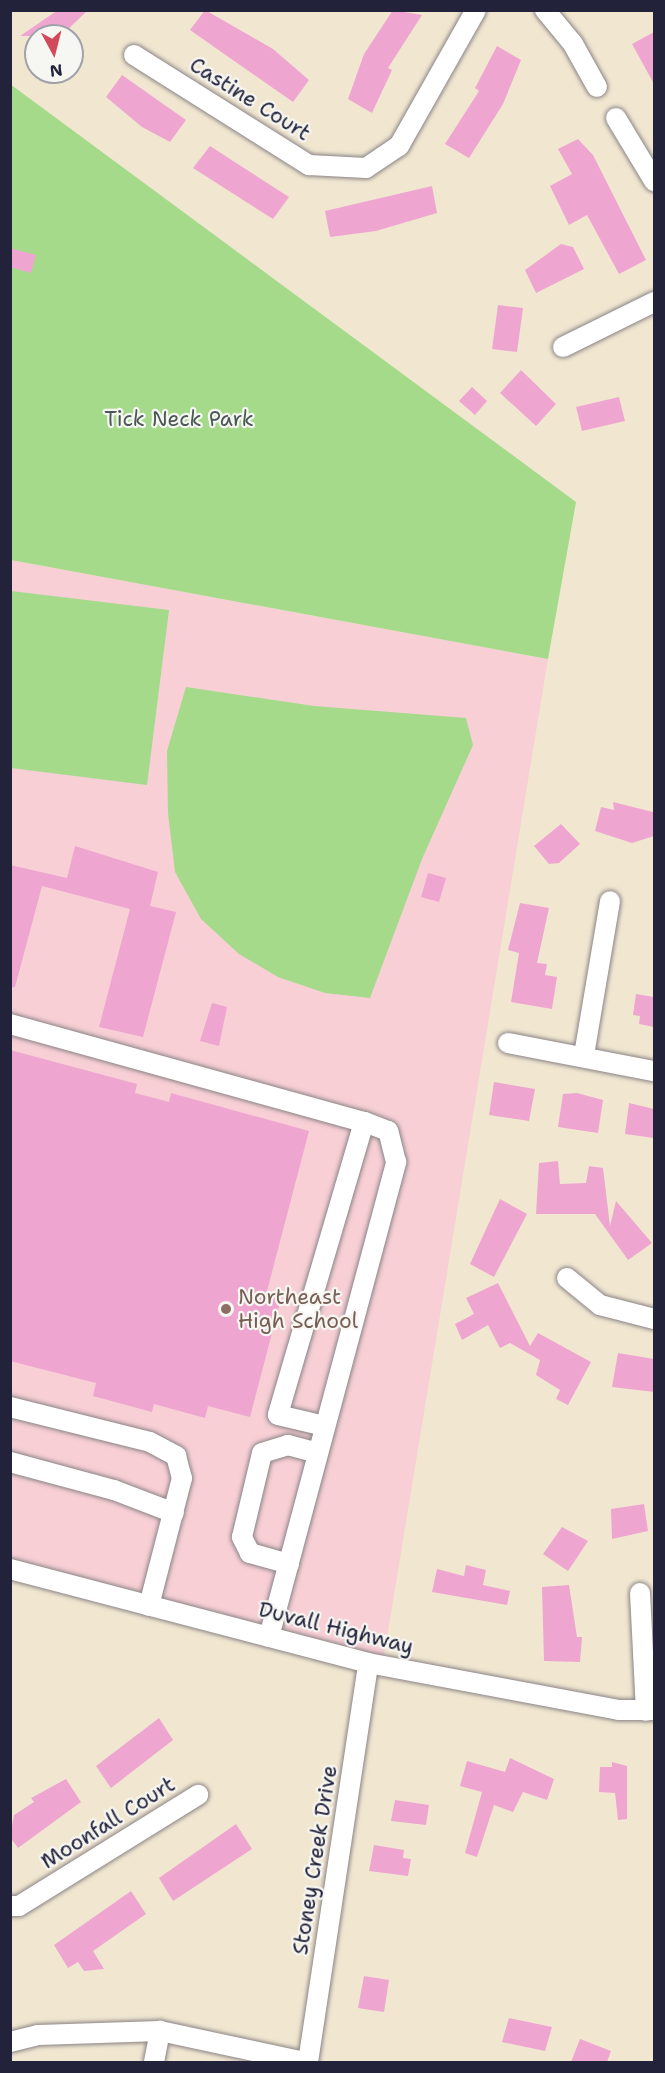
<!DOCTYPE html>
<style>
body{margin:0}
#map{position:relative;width:665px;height:2073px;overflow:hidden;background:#f1e7d1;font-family:"Shantell Sans",sans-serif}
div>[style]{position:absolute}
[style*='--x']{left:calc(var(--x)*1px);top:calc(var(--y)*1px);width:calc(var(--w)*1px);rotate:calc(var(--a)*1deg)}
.built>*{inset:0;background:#f7cfd5}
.green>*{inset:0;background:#a4da8a}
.building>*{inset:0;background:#eea6d1}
.roads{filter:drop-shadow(0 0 2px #8a8486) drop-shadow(0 0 2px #8a8486)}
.minor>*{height:20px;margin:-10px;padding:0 10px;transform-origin:10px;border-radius:10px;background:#fff}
.dots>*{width:16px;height:16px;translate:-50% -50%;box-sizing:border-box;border:3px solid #f6f6f2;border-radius:50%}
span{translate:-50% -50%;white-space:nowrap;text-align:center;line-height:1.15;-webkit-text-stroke:4.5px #f6f6f2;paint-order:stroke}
.street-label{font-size:21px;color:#22223b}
.park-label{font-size:21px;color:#495953}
.education-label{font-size:21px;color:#785e54}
.left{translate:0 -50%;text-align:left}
.frame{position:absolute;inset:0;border:12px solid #22223b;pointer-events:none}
.north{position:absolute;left:24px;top:24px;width:60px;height:60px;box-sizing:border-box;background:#f6f6f2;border:2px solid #a1a1a9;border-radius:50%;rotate:173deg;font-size:16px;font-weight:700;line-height:24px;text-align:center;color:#22223b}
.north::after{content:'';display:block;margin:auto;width:21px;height:27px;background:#d1495b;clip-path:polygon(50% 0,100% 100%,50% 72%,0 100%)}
</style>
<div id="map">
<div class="built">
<div style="clip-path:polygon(10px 560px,548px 659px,383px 1662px,11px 1561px)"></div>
</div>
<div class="green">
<div style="clip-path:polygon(10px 84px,576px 502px,548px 659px,11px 560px)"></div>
<div style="clip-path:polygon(11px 591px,169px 610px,147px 785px,11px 768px)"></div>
<div style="clip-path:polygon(186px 687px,314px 706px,466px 718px,473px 745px,422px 859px,370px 998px,325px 993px,278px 977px,239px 954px,201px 919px,175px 872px,168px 813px,167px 751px)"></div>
</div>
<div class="building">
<div style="clip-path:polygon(58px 10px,88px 10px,61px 36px,20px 36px)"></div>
<div style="clip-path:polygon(205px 10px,273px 49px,309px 80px,293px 102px,190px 30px)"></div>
<div style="clip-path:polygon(393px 10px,422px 15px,388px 68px,392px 70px,372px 113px,348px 99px,364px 54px)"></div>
<div style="clip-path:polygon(654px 32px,654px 84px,632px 44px)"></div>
<div style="clip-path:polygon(497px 46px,521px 60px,503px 104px,469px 158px,445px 144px,479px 91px,475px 88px)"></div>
<div style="clip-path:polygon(122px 75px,186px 120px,170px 142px,142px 127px,106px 97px)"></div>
<div style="clip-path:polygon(578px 139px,593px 155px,646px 260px,619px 274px,587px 215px,569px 225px,550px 186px,572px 174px,558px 149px)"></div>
<div style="clip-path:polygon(210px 146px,289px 197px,273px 219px,193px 168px)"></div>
<div style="clip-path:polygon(432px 186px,437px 213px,376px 231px,330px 237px,325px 211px)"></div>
<div style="clip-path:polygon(561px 244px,573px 247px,584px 269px,536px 293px,525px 270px)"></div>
<div style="clip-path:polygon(10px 248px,36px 255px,31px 273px,10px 267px)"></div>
<div style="clip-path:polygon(498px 305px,523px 308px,517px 352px,492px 349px)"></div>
<div style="clip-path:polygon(521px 370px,556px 404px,536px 426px,500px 393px)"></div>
<div style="clip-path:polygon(472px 387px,487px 401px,475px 415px,459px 401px)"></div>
<div style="clip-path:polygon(619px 397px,625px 421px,582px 431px,576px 407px)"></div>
<div style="clip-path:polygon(613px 802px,653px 812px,654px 836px,632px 843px,595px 831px,601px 807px,614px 810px)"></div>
<div style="clip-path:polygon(561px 824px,580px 844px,559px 863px,549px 864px,534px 846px)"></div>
<div style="clip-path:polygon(75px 846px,158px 872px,150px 906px,176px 912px,143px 1037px,99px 1027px,130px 909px,42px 886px,15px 987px,10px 987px,10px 865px,67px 878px)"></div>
<div style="clip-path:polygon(428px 873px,446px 878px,439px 902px,421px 897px)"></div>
<div style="clip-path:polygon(520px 903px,549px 908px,537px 963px,547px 964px,545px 975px,557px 977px,552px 1009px,511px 1002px,519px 953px,508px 950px)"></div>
<div style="clip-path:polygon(636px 994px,654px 997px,654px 1027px,639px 1024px,640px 1016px,633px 1015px)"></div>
<div style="clip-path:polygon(212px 1003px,227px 1007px,219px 1046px,200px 1041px)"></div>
<div style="clip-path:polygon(10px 1050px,137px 1084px,135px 1093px,169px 1102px,171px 1093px,309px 1131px,267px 1291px,282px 1295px,250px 1417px,208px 1406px,205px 1418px,154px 1404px,152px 1412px,93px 1396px,96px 1383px,10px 1361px)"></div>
<div style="clip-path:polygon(494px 1082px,535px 1089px,529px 1121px,489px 1115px)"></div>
<div style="clip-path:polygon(577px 1093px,603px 1100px,598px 1133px,558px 1127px,563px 1094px)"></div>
<div style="clip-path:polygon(629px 1103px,654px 1109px,654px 1138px,625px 1134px)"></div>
<div style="clip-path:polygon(558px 1161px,560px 1184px,586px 1183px,589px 1166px,603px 1168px,610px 1226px,616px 1201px,652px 1243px,628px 1260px,595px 1214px,536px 1214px,539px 1163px)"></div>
<div style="clip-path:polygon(500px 1199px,527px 1214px,494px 1277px,470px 1264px)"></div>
<div style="clip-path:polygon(498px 1283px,530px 1346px,538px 1333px,591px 1362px,568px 1405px,556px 1399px,560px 1390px,536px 1375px,540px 1360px,510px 1343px,500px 1348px,488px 1325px,462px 1340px,455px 1324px,474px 1314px,466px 1298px)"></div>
<div style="clip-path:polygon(618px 1353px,654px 1359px,654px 1392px,612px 1387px)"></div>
<div style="clip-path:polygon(644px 1504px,648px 1531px,612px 1539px,611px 1509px)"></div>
<div style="clip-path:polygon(562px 1527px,588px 1541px,568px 1571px,543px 1554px)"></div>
<div style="clip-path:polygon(466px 1565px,486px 1570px,483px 1585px,510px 1591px,507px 1605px,432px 1592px,437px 1569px,464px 1576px)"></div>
<div style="clip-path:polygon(569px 1585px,577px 1637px,582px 1637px,580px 1662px,544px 1661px,542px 1587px)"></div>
<div style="clip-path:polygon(159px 1718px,173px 1740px,111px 1788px,96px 1766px)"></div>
<div style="clip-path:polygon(510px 1758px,554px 1779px,547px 1800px,523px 1792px,513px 1812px,494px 1805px,477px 1857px,465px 1853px,482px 1792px,460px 1786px,467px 1761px,505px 1772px)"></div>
<div style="clip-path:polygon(612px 1762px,627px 1766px,627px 1819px,618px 1820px,615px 1793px,599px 1792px,600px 1767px,612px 1767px)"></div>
<div style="clip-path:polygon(66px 1779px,81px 1802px,18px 1848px,10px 1837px,14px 1815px,34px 1802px,31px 1798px)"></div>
<div style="clip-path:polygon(395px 1800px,429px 1805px,426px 1825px,391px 1821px)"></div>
<div style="clip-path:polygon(236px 1824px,252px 1849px,173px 1901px,159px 1878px)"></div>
<div style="clip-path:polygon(374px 1845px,404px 1850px,403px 1858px,411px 1859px,408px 1876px,369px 1871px)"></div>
<div style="clip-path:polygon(131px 1891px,146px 1914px,93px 1951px,104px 1969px,84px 1971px,78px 1962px,68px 1968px,54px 1945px)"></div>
<div style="clip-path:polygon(364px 1976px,389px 1980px,384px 2012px,358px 2008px)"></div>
<div style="clip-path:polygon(509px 2018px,552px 2027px,545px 2051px,502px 2042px)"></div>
<div style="clip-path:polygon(580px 2039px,611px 2051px,607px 2062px,571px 2062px)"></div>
</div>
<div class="roads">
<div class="minor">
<div style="--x:545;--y:10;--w:44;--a:50.5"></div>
<div style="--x:573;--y:44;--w:49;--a:60.8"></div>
<div style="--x:134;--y:55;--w:207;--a:32.2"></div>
<div style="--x:309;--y:165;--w:57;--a:3"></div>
<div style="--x:366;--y:168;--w:40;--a:-34"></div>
<div style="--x:399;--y:146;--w:156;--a:-60.5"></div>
<div style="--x:616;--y:118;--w:74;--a:58.9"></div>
<div style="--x:563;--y:347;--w:102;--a:-26.3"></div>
<div style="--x:10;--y:1024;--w:367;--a:15.5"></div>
<div style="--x:508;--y:1043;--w:149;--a:10.9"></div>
<div style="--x:584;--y:1055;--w:156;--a:-80.4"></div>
<div style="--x:567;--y:1278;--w:43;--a:39.3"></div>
<div style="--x:600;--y:1305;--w:56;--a:14.5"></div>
<div style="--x:10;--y:1407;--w:144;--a:14"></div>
<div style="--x:150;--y:1442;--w:30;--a:28"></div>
<div style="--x:176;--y:1456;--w:23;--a:75"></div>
<div style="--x:182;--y:1478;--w:132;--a:104.5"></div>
<div style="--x:10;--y:1462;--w:108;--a:15.1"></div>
<div style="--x:114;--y:1490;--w:64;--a:21"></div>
<div style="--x:289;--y:1564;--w:41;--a:-164.2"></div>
<div style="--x:250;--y:1553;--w:18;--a:-117"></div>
<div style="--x:242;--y:1537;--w:86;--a:-76.6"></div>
<div style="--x:262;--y:1453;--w:27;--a:-17"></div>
<div style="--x:288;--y:1445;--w:31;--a:15"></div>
<div style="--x:10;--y:1569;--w:370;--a:14.7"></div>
<div style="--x:368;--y:1663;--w:254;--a:10.6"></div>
<div style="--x:618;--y:1710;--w:36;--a:0"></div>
<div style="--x:640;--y:1593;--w:118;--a:87.1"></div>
<div style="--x:269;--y:1637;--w:492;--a:-75"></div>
<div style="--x:396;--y:1162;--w:32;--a:-104"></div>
<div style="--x:388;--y:1131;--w:26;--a:-159"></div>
<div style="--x:364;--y:1122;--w:305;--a:106.4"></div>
<div style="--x:278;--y:1415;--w:48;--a:13.2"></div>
<div style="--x:10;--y:1906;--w:9;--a:0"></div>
<div style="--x:19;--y:1906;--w:211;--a:-31.8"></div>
<div style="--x:10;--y:2042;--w:29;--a:-14"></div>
<div style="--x:38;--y:2035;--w:122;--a:-1.9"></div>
<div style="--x:160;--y:2031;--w:148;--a:12.1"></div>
<div style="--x:154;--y:2062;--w:32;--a:-79"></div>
<div style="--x:308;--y:2062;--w:403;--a:-81.4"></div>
</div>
</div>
<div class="dots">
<div style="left:226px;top:1309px;background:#8d6e63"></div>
</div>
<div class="street-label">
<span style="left:250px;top:99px;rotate:32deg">Castine Court</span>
<span style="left:336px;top:1628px;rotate:14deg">Duvall Highway</span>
<span style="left:108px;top:1823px;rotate:-32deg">Moonfall Court</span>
<span style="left:315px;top:1860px;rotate:-81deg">Stoney Creek Drive</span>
</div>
<div class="park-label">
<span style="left:179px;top:419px">Tick Neck Park</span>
</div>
<div class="education-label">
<span class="left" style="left:238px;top:1309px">Northeast<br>High School</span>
</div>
<div class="frame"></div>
<div class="north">N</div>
</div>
